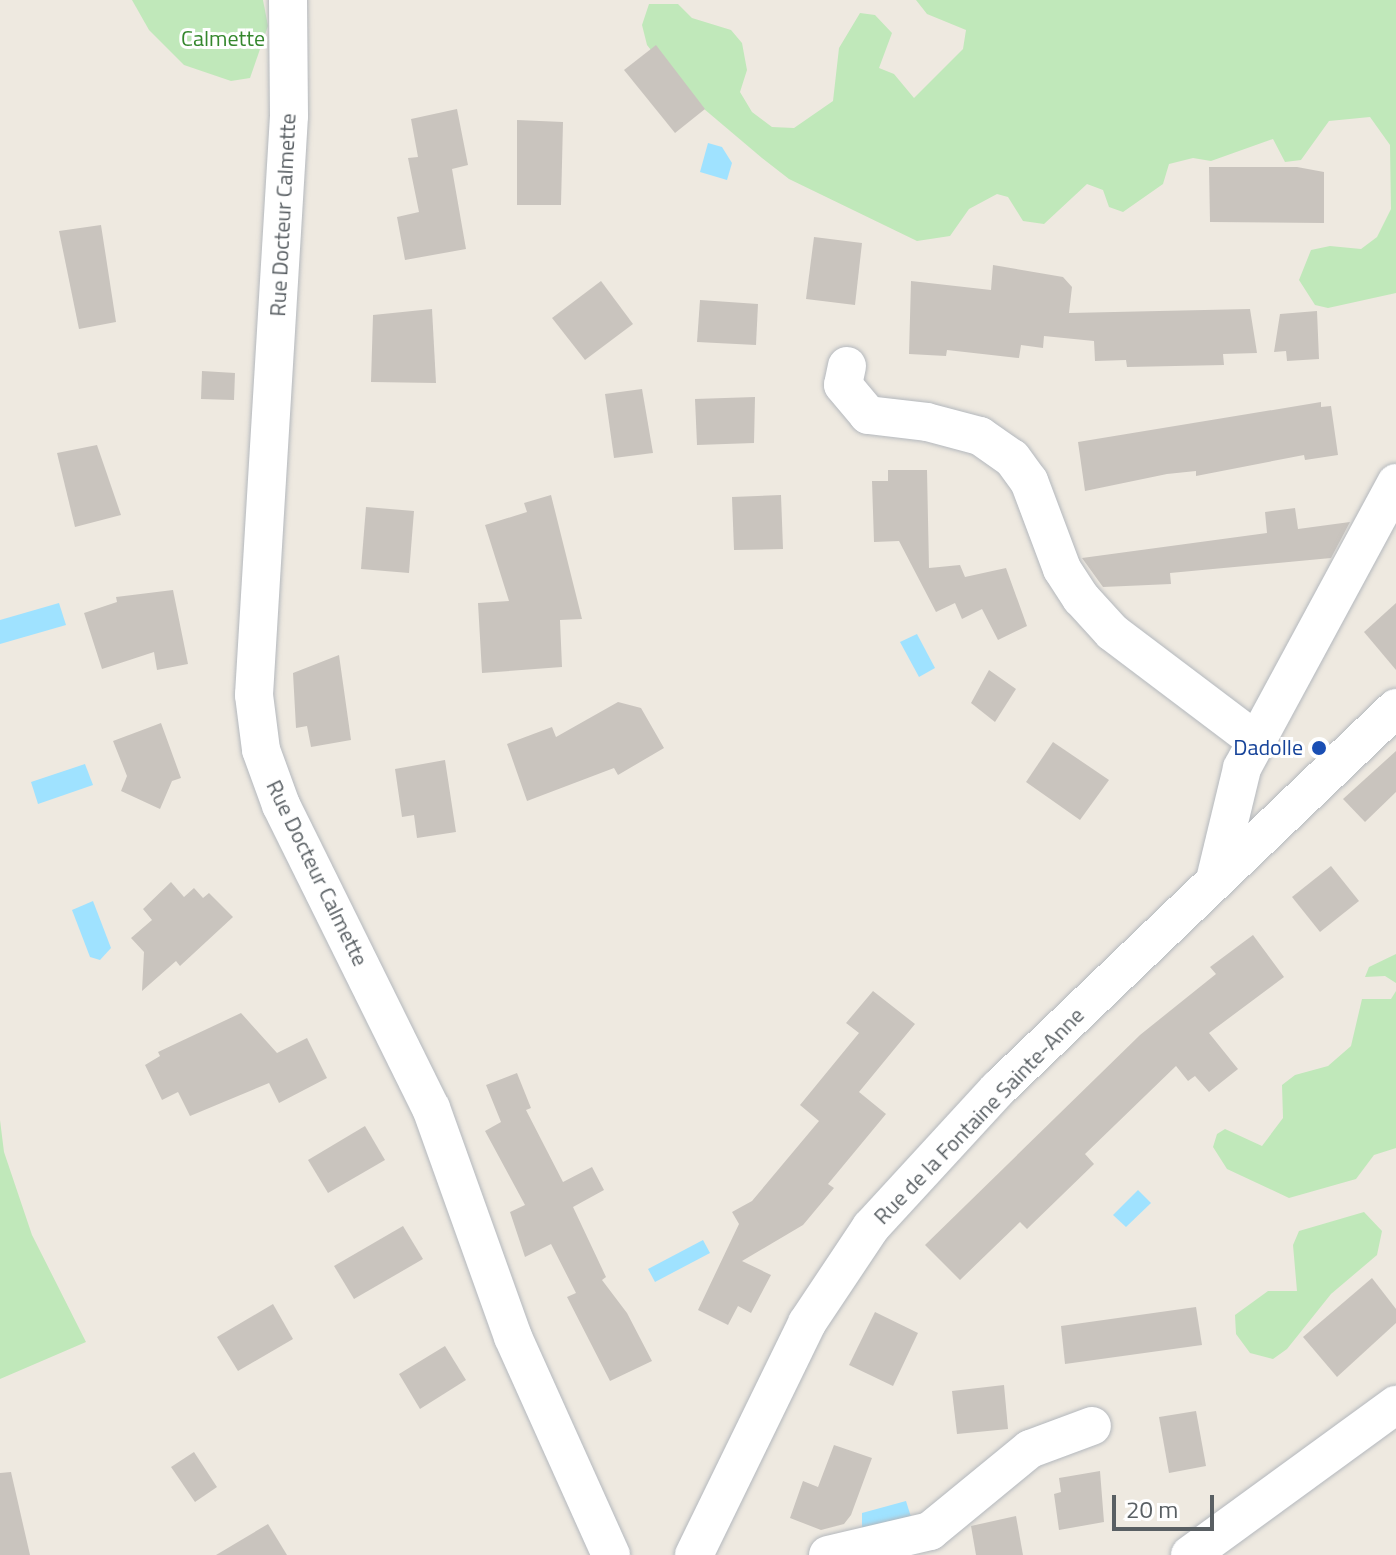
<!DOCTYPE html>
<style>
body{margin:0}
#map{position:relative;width:1396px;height:1555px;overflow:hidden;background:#eee9e0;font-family:"Titillium Web",sans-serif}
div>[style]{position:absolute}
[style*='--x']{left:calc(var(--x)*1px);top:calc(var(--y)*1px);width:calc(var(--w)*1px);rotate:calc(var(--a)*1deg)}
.green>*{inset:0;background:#c0e8ba}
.water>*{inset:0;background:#9fe2ff}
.building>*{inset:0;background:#c9c4be}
.roads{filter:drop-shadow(0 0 2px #b4b8bd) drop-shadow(0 0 2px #b4b8bd)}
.street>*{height:38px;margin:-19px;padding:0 19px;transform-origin:19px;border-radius:19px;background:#fff}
.dots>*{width:22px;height:22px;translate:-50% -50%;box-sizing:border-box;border:4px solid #fff;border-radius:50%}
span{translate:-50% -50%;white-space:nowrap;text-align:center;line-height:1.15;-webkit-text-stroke:6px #fff;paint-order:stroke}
.park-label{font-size:22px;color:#34872d}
.street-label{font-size:22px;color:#595f63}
.transit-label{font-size:22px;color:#164399}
.right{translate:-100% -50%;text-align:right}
.scale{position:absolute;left:1112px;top:1495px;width:102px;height:36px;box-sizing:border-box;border:4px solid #595f63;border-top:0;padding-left:10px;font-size:24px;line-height:28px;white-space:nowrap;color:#595f63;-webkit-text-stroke:6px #fff;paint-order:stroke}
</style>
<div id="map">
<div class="green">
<div style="clip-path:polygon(132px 0,263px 0,268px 26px,250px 78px,231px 81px,184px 65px,149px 30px)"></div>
<div style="clip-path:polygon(916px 0,1396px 0,1396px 293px,1328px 308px,1315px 305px,1299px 280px,1311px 250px,1330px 246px,1361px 249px,1377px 237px,1391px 209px,1390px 145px,1370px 117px,1329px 121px,1301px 160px,1285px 162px,1273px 139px,1211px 161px,1193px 158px,1169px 164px,1163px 184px,1123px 212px,1109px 207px,1103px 190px,1087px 184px,1044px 224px,1023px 221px,1008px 197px,997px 194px,969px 209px,950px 236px,917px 241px,789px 179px,762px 158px,684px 92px,647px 45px,642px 25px,649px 4px,678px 4px,692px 18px,731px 30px,742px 43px,747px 70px,740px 92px,752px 112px,772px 127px,794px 128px,833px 101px,839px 48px,860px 13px,875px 15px,892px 33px,879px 68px,894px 74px,914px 98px,963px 49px,966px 30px,927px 14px)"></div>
<div style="clip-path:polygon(1396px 954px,1396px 983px,1385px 976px,1365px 977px,1369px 967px)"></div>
<div style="clip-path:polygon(1396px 991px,1396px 1148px,1374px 1155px,1356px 1179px,1289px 1198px,1227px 1169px,1213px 1147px,1217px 1134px,1225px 1129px,1262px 1146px,1283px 1118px,1282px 1085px,1295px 1075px,1328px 1066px,1351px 1046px,1362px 999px,1391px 999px)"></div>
<div style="clip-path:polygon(0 1120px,4px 1152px,32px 1235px,86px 1342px,0 1379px)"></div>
<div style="clip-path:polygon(1364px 1212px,1382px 1231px,1377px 1255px,1331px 1294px,1287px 1349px,1273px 1359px,1250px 1353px,1236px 1334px,1235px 1315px,1268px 1291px,1297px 1291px,1293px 1245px,1299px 1231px)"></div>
</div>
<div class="water">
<div style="clip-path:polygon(708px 143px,722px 147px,732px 163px,727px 180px,700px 172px)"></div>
<div style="clip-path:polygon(59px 603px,66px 625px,0 644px,0 620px)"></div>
<div style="clip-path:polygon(917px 634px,935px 668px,919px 677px,900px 642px)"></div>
<div style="clip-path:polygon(85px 764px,93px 785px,38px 804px,31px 782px)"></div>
<div style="clip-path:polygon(93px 901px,111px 948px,100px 960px,90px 957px,72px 910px)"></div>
<div style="clip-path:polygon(1138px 1190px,1151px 1203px,1126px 1227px,1113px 1215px)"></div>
<div style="clip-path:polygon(703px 1240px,710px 1253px,655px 1282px,648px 1269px)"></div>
<div style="clip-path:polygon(906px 1501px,912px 1520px,862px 1534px,862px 1513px)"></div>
</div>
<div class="building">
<div style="clip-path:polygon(656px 45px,705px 109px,675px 133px,624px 70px)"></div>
<div style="clip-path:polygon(457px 109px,468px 165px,452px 169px,466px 249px,405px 260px,397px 217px,419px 212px,408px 158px,418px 157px,411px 119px)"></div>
<div style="clip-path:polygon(517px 120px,563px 122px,561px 205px,517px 205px)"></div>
<div style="clip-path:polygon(1209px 167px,1297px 167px,1324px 172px,1324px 223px,1210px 222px)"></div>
<div style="clip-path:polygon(101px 225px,116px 322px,79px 329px,59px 231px)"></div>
<div style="clip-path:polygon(814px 237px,862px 243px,855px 305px,806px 299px)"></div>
<div style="clip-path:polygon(993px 265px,1063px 277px,1072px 287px,1069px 313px,1250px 309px,1257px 353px,1223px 354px,1224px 365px,1127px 367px,1126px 360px,1095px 361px,1094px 341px,1044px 336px,1043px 348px,1021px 345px,1019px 358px,947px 350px,946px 356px,909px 354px,911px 281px,991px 290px)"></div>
<div style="clip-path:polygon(601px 281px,633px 324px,585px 360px,552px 318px)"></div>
<div style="clip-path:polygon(700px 300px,758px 304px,756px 345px,697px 342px)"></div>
<div style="clip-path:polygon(432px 309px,436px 383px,371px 382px,373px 315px)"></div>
<div style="clip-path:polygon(1317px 311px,1319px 359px,1287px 361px,1286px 351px,1274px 352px,1280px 314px)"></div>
<div style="clip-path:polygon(202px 371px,235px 373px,234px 400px,201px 399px)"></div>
<div style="clip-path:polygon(642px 389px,653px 453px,614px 458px,605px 394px)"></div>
<div style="clip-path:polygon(755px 397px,754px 443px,697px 445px,695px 399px)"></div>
<div style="clip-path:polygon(1321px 402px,1321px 407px,1331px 406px,1338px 455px,1305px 460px,1304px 455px,1196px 476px,1196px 471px,1167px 474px,1085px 491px,1078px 442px)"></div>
<div style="clip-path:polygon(97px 445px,121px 515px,75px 527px,57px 453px)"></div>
<div style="clip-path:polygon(888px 470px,927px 470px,929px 568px,960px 565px,965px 577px,1006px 568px,1027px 626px,998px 640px,982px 609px,962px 619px,955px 603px,936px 612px,899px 541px,874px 542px,872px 481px,888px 481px)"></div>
<div style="clip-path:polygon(551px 495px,582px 619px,560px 620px,562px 667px,482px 673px,478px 603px,509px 601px,485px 525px,527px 512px,524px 503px)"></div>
<div style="clip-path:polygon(781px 495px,783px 549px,734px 550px,732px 497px)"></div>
<div style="clip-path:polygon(366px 507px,414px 511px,409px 573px,361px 569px)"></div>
<div style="clip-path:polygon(1295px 508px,1298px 529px,1350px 522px,1331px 558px,1170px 573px,1171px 584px,1103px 587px,1082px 558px,1267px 533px,1265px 512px)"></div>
<div style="clip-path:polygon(173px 590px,188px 664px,157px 670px,154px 652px,102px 669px,84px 613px,117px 602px,116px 597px)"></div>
<div style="clip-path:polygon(1396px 603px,1396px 670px,1364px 632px)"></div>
<div style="clip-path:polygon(339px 655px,351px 740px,311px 747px,307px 726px,296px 728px,293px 673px)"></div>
<div style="clip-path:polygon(989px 670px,1016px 689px,995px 722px,971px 703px)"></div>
<div style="clip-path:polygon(618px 702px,641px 708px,664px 748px,618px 775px,614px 768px,527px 801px,507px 744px,552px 727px,556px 737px)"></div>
<div style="clip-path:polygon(161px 723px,181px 778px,172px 781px,160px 809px,121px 791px,127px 776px,113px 741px)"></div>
<div style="clip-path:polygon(1053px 742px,1109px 780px,1080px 820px,1026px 782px)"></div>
<div style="clip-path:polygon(1396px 751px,1396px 792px,1365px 822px,1343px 799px)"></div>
<div style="clip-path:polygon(445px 760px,456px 832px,417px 838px,414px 815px,402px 817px,395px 769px)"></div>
<div style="clip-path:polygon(1331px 866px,1359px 901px,1320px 932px,1292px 897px)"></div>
<div style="clip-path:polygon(171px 882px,184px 897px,194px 888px,203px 898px,209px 893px,233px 917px,180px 966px,176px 961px,142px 991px,144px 952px,131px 938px,152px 920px,143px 909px)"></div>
<div style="clip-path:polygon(1253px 935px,1284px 977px,1209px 1033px,1238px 1069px,1209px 1092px,1195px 1076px,1188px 1081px,1176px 1066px,1085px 1154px,1094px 1164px,1027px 1229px,1020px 1222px,960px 1280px,925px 1245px,1140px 1035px,1216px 974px,1210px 967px)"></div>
<div style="clip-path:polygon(873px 991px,915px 1024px,859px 1092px,886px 1114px,828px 1184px,834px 1188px,803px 1225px,742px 1261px,771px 1275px,751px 1313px,738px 1306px,728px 1325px,698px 1310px,739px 1224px,732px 1212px,752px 1201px,819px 1121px,800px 1105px,859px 1033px,846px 1023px)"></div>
<div style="clip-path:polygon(241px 1013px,277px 1053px,307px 1038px,327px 1078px,279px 1103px,269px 1083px,190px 1116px,178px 1092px,162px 1100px,145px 1065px,160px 1056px,158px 1052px)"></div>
<div style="clip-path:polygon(517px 1073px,531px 1108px,526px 1110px,563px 1182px,592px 1167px,604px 1190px,573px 1207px,606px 1277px,602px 1280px,627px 1313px,652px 1361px,610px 1381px,567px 1297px,576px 1293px,551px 1244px,525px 1257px,510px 1212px,525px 1205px,485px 1131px,501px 1122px,486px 1085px)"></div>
<div style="clip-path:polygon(365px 1126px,385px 1160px,328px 1193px,308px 1160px)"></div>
<div style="clip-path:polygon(403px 1226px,423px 1259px,354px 1299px,334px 1266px)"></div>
<div style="clip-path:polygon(1372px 1278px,1396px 1309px,1396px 1323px,1337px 1377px,1303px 1337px)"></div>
<div style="clip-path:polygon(273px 1304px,293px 1339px,238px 1371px,217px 1337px)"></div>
<div style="clip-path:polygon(1196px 1307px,1202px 1345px,1065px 1364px,1061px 1326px)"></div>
<div style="clip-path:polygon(875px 1312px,918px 1333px,893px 1386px,849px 1365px)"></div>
<div style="clip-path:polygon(445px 1346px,466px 1380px,420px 1409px,399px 1374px)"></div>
<div style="clip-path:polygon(1004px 1385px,1008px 1429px,957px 1434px,952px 1391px)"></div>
<div style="clip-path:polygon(1196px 1411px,1206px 1466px,1169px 1473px,1159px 1417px)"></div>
<div style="clip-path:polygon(834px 1445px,872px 1458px,851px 1515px,844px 1524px,821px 1530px,790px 1518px,803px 1481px,818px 1487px)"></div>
<div style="clip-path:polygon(194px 1452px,217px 1487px,195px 1502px,171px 1467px)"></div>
<div style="clip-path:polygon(1100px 1471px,1104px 1522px,1059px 1530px,1054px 1494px,1061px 1492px,1059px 1478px)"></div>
<div style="clip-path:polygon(11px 1472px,30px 1555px,0 1555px,0 1473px)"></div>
<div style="clip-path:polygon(1016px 1516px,1023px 1555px,976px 1555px,971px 1526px)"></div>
<div style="clip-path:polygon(268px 1524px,287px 1555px,216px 1555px)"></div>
</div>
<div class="roads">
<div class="street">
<div style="--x:288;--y:0;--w:116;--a:89.5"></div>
<div style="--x:289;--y:116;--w:580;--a:93.46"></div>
<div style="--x:254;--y:695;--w:55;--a:82.7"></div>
<div style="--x:261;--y:750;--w:59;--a:70"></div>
<div style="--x:281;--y:805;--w:338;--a:63.7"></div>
<div style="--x:431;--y:1108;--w:243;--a:70.3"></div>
<div style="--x:513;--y:1337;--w:239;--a:65.8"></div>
<div style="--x:847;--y:366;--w:19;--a:102"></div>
<div style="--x:843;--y:385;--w:39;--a:50"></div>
<div style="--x:868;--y:415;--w:59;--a:6.8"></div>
<div style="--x:927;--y:422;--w:55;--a:14.8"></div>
<div style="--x:980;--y:436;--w:39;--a:35"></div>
<div style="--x:1012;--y:458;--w:29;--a:54"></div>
<div style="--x:1029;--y:481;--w:94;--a:69.4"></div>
<div style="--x:1062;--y:569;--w:35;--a:57"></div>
<div style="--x:1081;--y:598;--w:46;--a:47.6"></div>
<div style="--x:1112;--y:632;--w:179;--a:37.1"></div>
<div style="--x:1215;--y:880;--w:115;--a:-76.4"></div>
<div style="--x:1242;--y:768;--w:324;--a:-61.6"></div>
<div style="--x:694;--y:1555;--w:258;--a:-64"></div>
<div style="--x:807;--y:1323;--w:115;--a:-56.3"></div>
<div style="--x:871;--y:1227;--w:188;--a:-47.4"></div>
<div style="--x:998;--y:1089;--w:551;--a:-43.75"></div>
<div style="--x:828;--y:1555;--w:105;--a:-13.2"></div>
<div style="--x:930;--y:1531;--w:129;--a:-39.4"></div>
<div style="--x:1030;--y:1449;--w:66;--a:-20.4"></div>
<div style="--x:1190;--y:1555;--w:255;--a:-36.1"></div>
</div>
</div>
<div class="dots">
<div style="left:1319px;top:748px;background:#1a4fb4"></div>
</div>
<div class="park-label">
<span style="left:223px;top:39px">Calmette</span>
</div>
<div class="street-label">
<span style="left:283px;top:215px;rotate:-87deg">Rue Docteur Calmette</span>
<span style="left:317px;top:873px;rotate:64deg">Rue Docteur Calmette</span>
<span style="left:979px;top:1116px;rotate:-46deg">Rue de la Fontaine Sainte-Anne</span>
</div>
<div class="transit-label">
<span class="right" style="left:1303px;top:748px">Dadolle</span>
</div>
<div class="scale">20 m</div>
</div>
